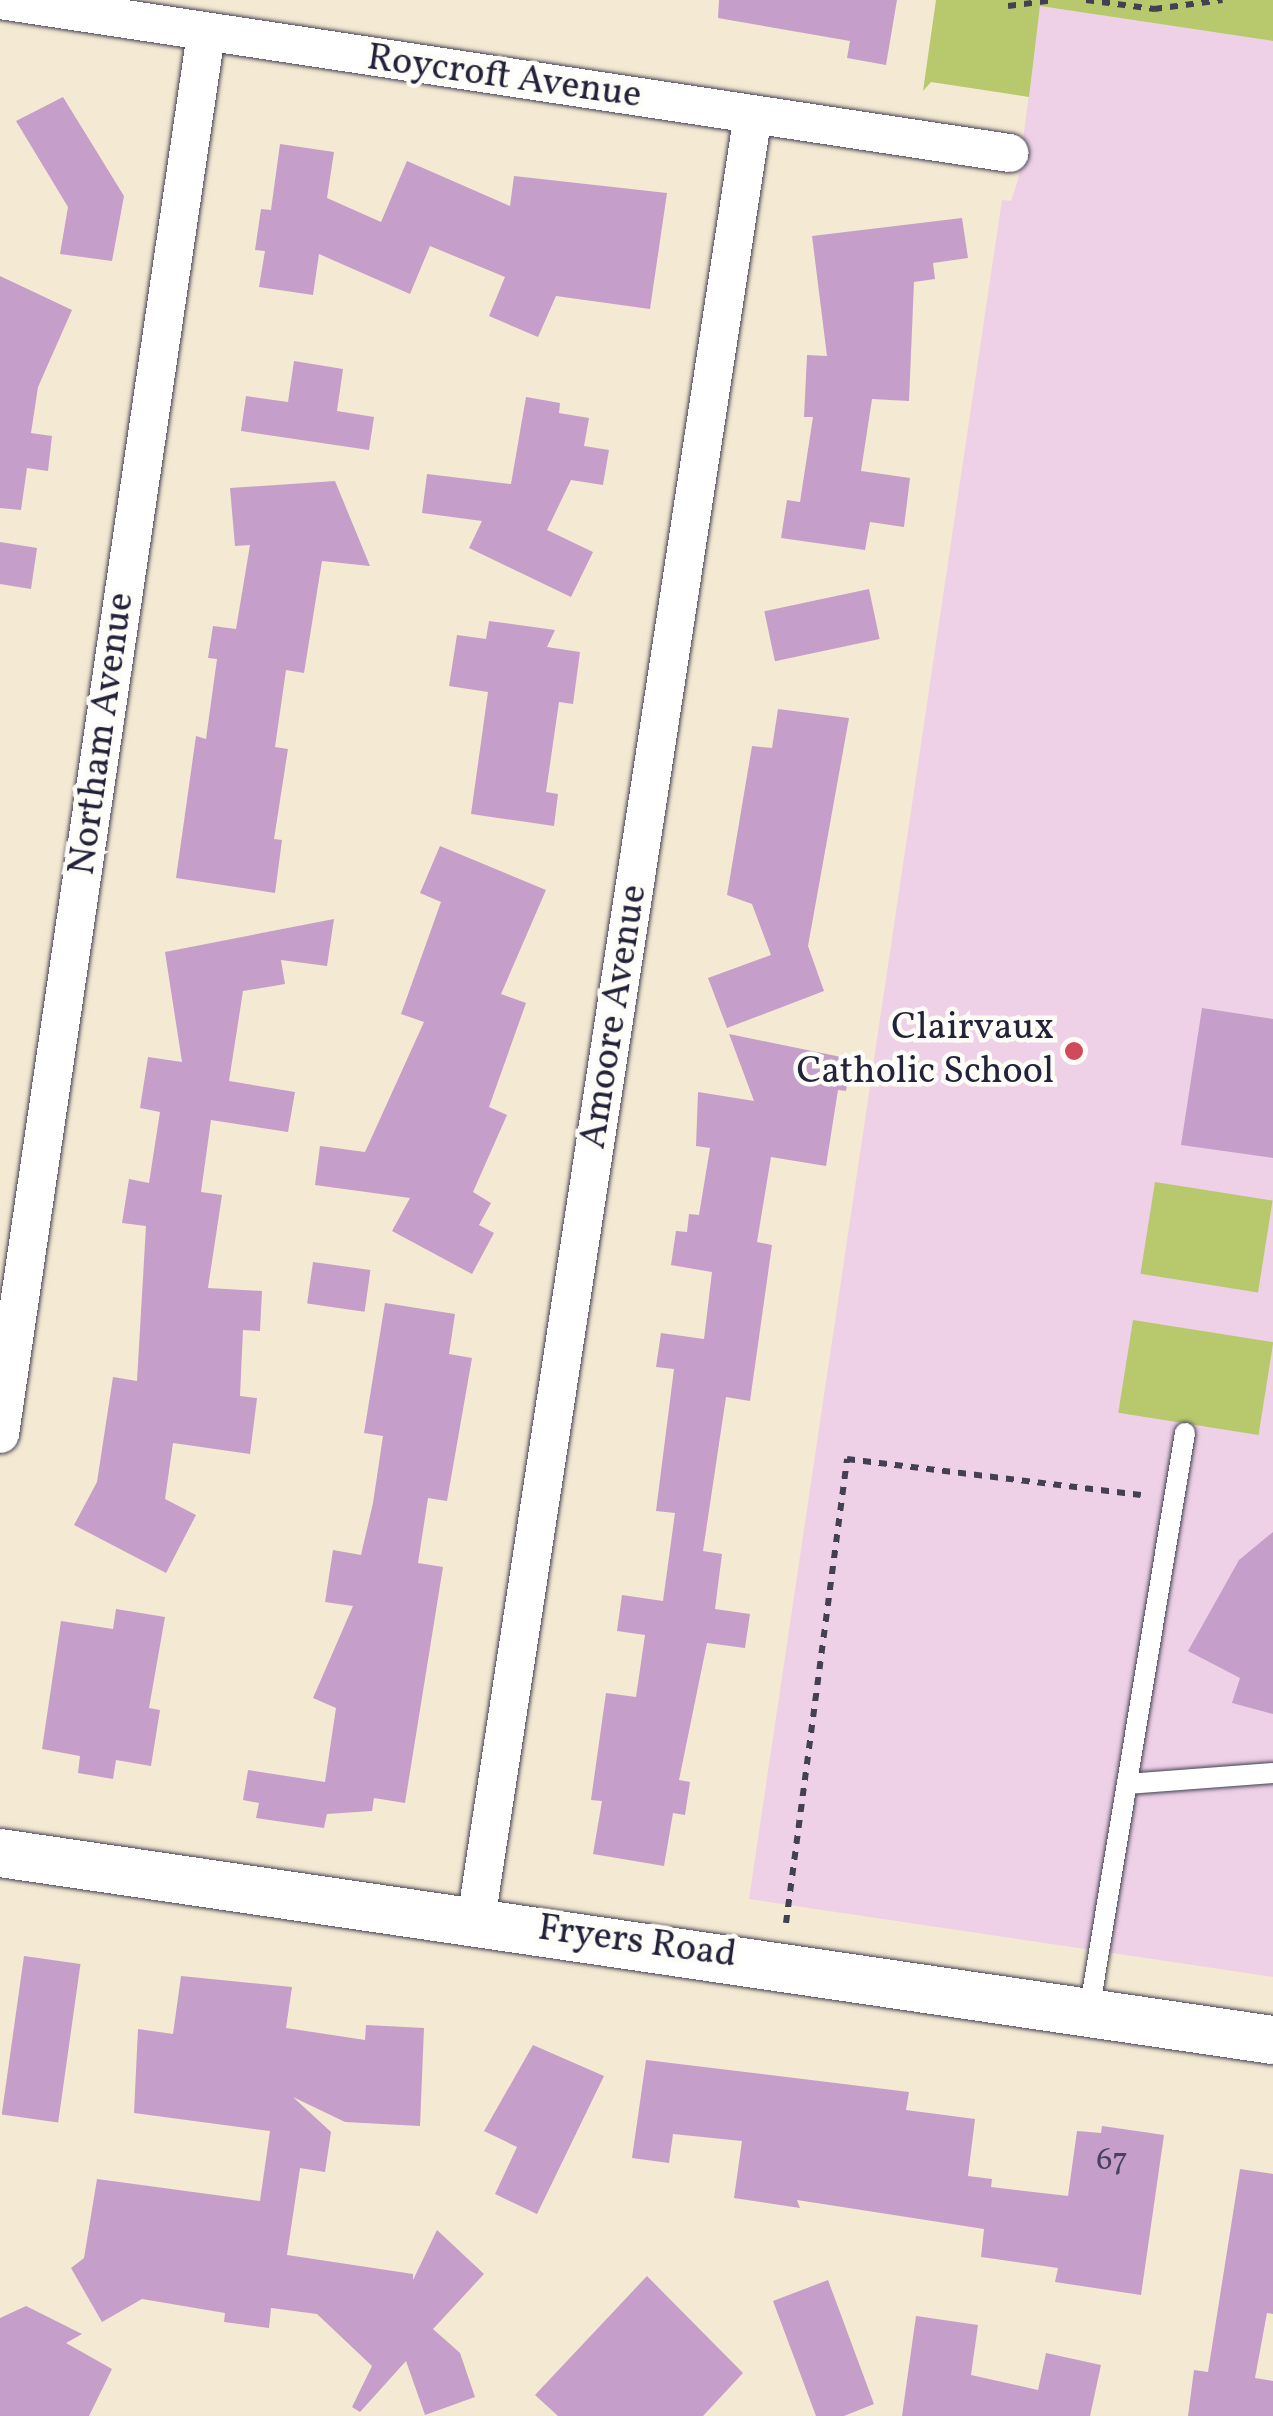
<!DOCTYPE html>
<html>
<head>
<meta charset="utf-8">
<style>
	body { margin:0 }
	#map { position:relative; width:1273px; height:2416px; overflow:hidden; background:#f4e9d3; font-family:Vollkorn,serif }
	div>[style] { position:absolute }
	.built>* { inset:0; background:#eed0e7 }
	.green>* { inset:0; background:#b7c96c; transform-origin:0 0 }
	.building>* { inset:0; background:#c59fc9; transform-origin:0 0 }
	.path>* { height:6px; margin-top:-3px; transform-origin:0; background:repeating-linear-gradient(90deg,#424052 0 8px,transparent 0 16px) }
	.roads { filter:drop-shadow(0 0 2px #424052) drop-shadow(0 0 2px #424052) }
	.service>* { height:20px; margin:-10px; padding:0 10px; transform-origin:10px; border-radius:10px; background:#fff }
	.minor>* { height:38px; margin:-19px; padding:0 19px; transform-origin:19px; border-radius:19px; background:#fff }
	.tertiary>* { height:48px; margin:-24px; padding:0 24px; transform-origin:24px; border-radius:24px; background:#fff }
	.dots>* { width:28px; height:28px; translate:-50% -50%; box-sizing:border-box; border:5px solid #fdfcf7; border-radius:50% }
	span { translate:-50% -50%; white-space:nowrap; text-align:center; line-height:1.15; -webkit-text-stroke:9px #fdfcf7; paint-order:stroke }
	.number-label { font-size:32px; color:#4b415e }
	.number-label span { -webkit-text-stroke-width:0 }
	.street-label { font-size:38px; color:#22223b }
	.poi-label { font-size:38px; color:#22223b }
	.right { translate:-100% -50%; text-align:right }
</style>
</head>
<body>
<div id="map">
	<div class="built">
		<i style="clip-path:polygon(1040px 6px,1273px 41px,1273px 1977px,749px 1899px,1002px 200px,1011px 201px,1018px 180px)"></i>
	</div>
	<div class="green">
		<i style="clip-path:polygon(936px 0,1273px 0,1273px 41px,1040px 6px,1029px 97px,931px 82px,923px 91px)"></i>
		<i style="left:1155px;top:1182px;width:119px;height:93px;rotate:9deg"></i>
		<i style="left:1133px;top:1320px;width:142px;height:94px;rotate:9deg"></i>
	</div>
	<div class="building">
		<i style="clip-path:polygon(719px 0,897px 0,886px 65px,847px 58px,850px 41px,718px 18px)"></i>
		<i style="clip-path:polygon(63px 97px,124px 196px,112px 261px,60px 254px,68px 207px,16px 121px)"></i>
		<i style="clip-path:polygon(280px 144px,334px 152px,327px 198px,381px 222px,407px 161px,510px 206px,514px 176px,667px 193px,650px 309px,556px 296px,538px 337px,489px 316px,505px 277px,430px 246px,410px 294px,319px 254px,313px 295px,259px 287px,265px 251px,255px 250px,261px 209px,271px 210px)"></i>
		<i style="clip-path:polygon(962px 218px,968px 258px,933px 263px,935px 279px,914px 282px,909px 401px,872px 399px,861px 471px,910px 478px,904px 527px,870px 522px,865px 550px,781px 538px,787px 500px,800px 502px,813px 417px,804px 417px,807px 355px,827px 356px,812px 236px)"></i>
		<i style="clip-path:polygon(0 276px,72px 310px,38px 387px,31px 433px,52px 436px,48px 471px,27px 468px,21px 510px,0 508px)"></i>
		<i style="clip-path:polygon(294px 361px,343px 369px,337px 411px,374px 417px,369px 450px,241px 431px,246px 396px,288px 402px)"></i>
		<i style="clip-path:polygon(526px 397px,560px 403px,559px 413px,589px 418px,584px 446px,609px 450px,603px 485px,571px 480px,547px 530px,593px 552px,571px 597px,469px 548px,482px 521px,422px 513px,427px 474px,511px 484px)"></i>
		<i style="clip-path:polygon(335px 481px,370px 566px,322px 561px,304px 673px,286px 670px,275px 747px,288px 749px,274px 839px,282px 840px,275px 893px,176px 878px,196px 736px,206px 739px,217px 659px,208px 658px,213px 626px,236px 629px,250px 545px,235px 546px,230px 488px)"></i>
		<i style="clip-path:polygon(0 542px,37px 548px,31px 589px,0 584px)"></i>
		<i style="left:869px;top:589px;width:51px;height:107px;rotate:78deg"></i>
		<i style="clip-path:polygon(489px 621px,555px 630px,547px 647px,580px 652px,573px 704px,559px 702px,546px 792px,558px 794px,554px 826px,471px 814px,488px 692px,449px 686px,457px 635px,486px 639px)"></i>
		<i style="clip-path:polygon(778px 709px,849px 718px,808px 946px,824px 991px,727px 1028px,708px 978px,771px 955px,752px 904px,727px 895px,752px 746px,772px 748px)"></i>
		<i style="clip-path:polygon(440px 846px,546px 890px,501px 994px,526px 1003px,489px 1107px,507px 1115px,473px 1192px,491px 1203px,479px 1225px,494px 1233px,472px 1274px,392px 1231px,410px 1198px,315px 1185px,320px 1146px,365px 1152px,424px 1022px,401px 1014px,441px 902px,420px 893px)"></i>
		<i style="clip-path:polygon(334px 919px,327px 966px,281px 960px,285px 984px,243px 991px,229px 1081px,295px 1092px,288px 1132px,211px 1120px,201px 1192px,222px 1195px,208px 1288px,262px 1291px,260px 1331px,243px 1330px,240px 1396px,257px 1398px,250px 1454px,173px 1443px,165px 1499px,196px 1515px,166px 1573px,74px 1525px,97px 1482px,113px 1377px,137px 1381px,146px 1226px,122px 1223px,129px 1179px,149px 1183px,160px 1112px,140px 1108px,148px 1057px,182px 1062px,165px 952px)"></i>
		<i style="clip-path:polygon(1202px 1008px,1273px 1019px,1273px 1158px,1181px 1145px)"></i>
		<i style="clip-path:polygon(729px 1034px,851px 1059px,846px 1091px,838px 1090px,826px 1166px,771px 1157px,757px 1242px,772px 1245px,750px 1401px,726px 1397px,703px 1551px,722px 1554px,715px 1609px,750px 1614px,745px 1648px,707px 1643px,679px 1780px,690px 1782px,685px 1815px,673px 1813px,664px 1866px,593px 1854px,602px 1801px,591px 1800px,606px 1693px,636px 1697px,645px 1635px,617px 1631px,622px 1595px,663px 1601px,675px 1513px,656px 1511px,674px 1369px,656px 1367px,661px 1333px,704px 1339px,712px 1272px,671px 1265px,676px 1231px,687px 1232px,689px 1214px,699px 1215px,710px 1148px,696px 1146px,698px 1092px,754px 1101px)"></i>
		<i style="left:313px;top:1262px;width:58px;height:42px;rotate:8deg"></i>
		<i style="clip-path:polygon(385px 1303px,455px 1314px,449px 1354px,472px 1358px,447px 1501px,428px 1498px,418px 1563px,443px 1567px,405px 1803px,374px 1798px,372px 1811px,327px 1814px,324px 1828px,256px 1818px,259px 1803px,243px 1800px,248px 1770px,325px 1782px,336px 1708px,313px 1698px,353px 1606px,325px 1602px,333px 1550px,361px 1555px,373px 1503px,383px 1436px,364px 1433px)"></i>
		<i style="clip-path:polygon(1273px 1532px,1273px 1714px,1232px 1703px,1240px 1678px,1188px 1651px,1239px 1560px)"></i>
		<i style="clip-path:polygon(116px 1609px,165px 1617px,149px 1708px,160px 1710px,151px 1766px,116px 1760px,113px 1779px,78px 1773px,80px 1756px,42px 1749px,61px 1621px,113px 1629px)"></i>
		<i style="left:24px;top:1956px;width:57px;height:160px;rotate:8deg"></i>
		<i style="clip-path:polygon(181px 1976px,292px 1987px,286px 2028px,365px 2040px,366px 2025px,424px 2028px,420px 2126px,345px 2122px,293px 2097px,331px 2132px,325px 2172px,300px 2168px,287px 2255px,413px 2274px,413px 2280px,437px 2230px,484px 2274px,433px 2329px,460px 2353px,475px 2397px,425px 2415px,406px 2361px,360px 2412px,352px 2407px,372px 2366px,317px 2314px,271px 2308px,269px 2328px,224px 2322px,225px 2313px,142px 2299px,102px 2322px,71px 2268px,84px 2258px,97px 2179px,260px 2201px,270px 2131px,134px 2113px,138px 2029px,173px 2034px)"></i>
		<i style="clip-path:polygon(533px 2045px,604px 2076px,537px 2214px,495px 2194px,517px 2147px,484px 2131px)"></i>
		<i style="clip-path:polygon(646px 2060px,909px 2092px,906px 2110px,975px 2119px,968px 2176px,992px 2179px,991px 2187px,1068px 2196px,1077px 2131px,1101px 2133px,1102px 2126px,1164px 2135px,1141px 2295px,1055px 2282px,1058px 2268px,981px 2257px,984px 2229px,797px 2200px,800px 2208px,734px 2198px,742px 2141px,673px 2134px,669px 2163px,632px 2158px)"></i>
		<i style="clip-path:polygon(1240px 2169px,1273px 2174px,1273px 2314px,1267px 2313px,1255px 2378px,1273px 2381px,1273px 2416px,1188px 2416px,1194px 2370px,1208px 2372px)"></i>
		<i style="clip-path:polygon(647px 2276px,743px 2373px,703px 2416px,558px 2416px,535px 2395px)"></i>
		<i style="clip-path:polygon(828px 2280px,874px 2404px,844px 2416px,816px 2416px,773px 2301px)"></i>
		<i style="clip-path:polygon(26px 2306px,82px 2334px,66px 2343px,112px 2369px,89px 2416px,0 2416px,0 2318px)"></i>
		<i style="clip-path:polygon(916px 2316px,978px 2325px,971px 2375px,1038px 2390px,1046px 2353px,1101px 2365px,1090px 2416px,902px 2416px)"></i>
	</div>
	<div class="path">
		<i style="left:1086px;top:0;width:69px;rotate:7.5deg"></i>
		<i style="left:1154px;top:9px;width:69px;rotate:-7.5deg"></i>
		<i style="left:1008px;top:6px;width:47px;rotate:-7.3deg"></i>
		<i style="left:786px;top:1923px;width:468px;rotate:-82.5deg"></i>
		<i style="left:847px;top:1459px;width:296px;rotate:7deg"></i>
	</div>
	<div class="roads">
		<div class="service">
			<i style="left:1127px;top:1784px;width:146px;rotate:-4.3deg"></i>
			<i style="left:1089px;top:2012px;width:587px;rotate:-80.59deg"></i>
		</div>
		<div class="minor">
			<i style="left:0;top:0;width:1021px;rotate:8.62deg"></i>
			<i style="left:0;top:1434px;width:1415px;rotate:-81.63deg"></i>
			<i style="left:476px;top:1920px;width:1827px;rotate:-81.28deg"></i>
		</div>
		<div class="tertiary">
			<i style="left:0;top:1853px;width:1287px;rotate:8.36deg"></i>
		</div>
	</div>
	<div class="dots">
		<i style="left:1074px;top:1051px;background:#d1495b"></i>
	</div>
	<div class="number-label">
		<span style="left:1112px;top:2161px">67</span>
	</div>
	<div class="street-label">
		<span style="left:504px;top:78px;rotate:8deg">Roycroft Avenue</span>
		<span style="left:103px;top:734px;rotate:-82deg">Northam Avenue</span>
		<span style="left:615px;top:1017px;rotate:-81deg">Amoore Avenue</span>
		<span style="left:637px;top:1943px;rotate:8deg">Fryers Road</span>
	</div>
	<div class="poi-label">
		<span class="right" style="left:1054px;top:1051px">Clairvaux<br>Catholic School</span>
	</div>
</div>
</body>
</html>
